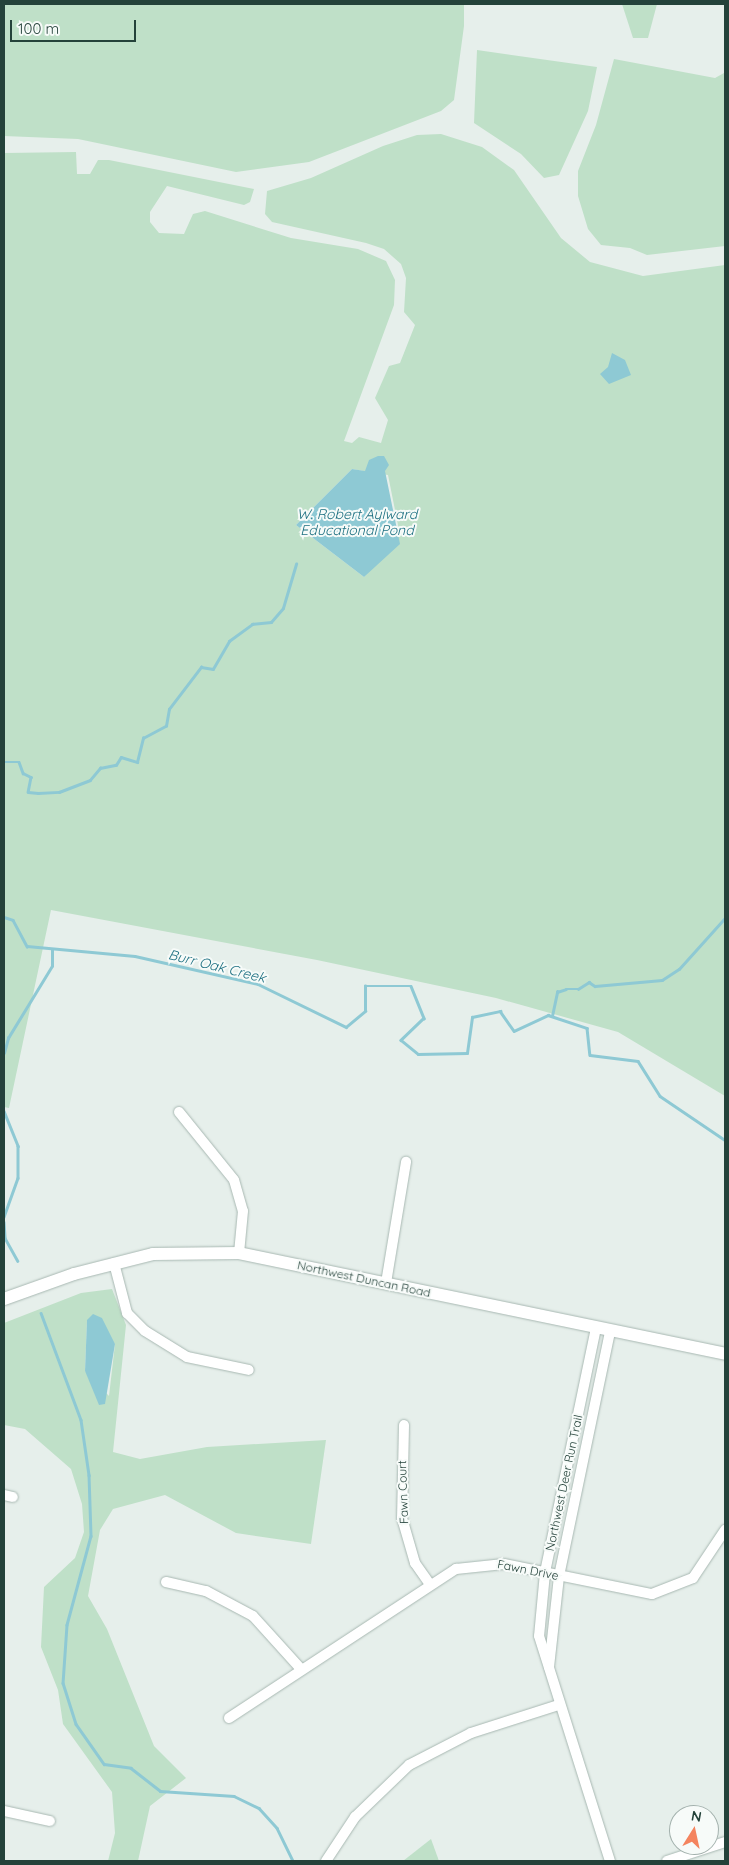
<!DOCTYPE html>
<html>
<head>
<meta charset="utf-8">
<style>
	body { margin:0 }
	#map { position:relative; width:729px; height:1865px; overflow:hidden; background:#e6efeb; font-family:Quicksand,sans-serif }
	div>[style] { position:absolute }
	.green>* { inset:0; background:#bfe0c8 }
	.water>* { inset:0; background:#8ec9d4 }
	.stream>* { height:2.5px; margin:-1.25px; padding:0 1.25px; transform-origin:1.25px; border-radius:1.25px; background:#8ec9d4 }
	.roads { filter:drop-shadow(0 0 1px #a8b8b2) drop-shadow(0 0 1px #a8b8b2) }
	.minor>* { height:10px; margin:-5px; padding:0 5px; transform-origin:5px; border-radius:5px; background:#fff }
	.tertiary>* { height:12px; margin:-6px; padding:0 6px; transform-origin:6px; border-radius:6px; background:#fff }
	span { translate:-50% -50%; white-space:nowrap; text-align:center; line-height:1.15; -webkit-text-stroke:4px #f7fbf9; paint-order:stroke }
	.street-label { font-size:12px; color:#24423a }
	.water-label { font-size:14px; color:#1c6f80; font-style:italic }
	.frame { position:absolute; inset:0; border:5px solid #24423a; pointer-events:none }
	.north { position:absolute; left:669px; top:1805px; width:50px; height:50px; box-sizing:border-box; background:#f7fbf9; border:1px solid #a3b1ad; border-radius:50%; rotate:10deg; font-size:14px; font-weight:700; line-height:20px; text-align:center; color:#24423a }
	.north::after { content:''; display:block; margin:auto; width:18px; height:22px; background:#f4845f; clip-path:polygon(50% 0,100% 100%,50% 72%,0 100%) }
	.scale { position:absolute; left:10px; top:20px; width:126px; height:22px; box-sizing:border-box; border:2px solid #24423a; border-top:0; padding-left:6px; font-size:15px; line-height:18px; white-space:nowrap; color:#24423a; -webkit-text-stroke:4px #f7fbf9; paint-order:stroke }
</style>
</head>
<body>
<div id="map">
	<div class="green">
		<i style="clip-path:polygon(4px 4px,464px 4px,464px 26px,454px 100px,441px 111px,309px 162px,236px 172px,78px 139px,4px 136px)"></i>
		<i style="clip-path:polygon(622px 4px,657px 4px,648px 38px,633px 38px)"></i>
		<i style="clip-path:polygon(477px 50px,597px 67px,588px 111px,559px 175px,544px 178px,521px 154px,474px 123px)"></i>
		<i style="clip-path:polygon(614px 59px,715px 78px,724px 73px,725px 63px,725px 246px,647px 255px,630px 248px,601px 245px,588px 229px,578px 196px,578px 171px,596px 125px)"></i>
		<i style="clip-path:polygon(evenodd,441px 134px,482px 147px,514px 170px,561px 238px,590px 262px,643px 276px,725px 265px,725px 1096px,618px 1032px,496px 998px,317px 960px,51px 910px,9px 1108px,4px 1107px,4px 153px,76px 152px,77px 174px,90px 174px,98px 160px,109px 160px,254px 189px,250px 202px,244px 205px,167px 186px,150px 212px,150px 222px,159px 233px,184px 234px,193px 214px,205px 211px,291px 238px,358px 249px,386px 261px,395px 280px,394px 305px,344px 441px,352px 443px,359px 437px,381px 443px,388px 420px,375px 398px,389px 366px,400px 363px,415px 325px,404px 312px,406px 278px,401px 264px,384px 249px,366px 243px,272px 222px,265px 214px,267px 191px,311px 178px,383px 146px,417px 135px,441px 134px,352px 469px,388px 475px,400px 535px,364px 577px,296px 525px,352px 469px)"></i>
		<i style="clip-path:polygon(evenodd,112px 1289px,126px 1325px,113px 1452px,140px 1459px,207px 1447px,326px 1440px,311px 1544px,236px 1533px,165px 1495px,113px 1509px,100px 1530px,88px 1596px,107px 1629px,154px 1746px,186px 1778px,150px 1806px,138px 1861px,108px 1861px,115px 1833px,112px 1792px,63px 1724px,58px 1690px,41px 1647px,44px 1587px,75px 1558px,84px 1532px,82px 1504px,71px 1469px,25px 1429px,4px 1425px,4px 1323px,81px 1293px,112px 1289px,87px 1320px,115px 1344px,109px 1396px,85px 1371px,87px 1320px)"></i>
		<i style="clip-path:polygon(431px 1839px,439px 1861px,403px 1861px)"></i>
	</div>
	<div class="water">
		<i style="clip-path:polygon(612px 353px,625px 360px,631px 375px,609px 384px,600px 374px,608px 367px)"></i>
		<i style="clip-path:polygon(378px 456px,384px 456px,389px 465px,385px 471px,400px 544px,364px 577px,296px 525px,352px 469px,365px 471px,369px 460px)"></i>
		<i style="clip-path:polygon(93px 1314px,102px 1318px,115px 1344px,105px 1404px,99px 1405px,85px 1371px,87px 1320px)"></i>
	</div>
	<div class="stream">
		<i style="left:4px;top:762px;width:15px"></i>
		<i style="left:19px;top:762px;width:12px;rotate:70deg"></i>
		<i style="left:23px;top:773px;width:9px;rotate:27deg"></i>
		<i style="left:31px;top:777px;width:15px;rotate:101deg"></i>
		<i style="left:28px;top:792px;width:10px;rotate:6deg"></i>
		<i style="left:38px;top:793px;width:21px;rotate:-3deg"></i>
		<i style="left:59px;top:792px;width:33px;rotate:-21deg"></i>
		<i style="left:90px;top:780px;width:16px;rotate:-50deg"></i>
		<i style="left:100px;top:768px;width:16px;rotate:-11deg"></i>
		<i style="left:116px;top:765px;width:9px;rotate:-58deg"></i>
		<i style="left:121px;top:757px;width:17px;rotate:17deg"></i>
		<i style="left:137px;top:762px;width:25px;rotate:-76deg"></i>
		<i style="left:143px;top:738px;width:26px;rotate:-28deg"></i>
		<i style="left:166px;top:726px;width:17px;rotate:-80deg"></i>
		<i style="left:169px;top:709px;width:53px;rotate:-52.7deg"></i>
		<i style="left:201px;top:667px;width:12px;rotate:9deg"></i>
		<i style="left:213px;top:669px;width:32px;rotate:-60deg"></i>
		<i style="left:229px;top:641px;width:29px;rotate:-36deg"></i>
		<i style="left:252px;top:624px;width:19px;rotate:-6deg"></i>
		<i style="left:271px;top:622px;width:18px;rotate:-49deg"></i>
		<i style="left:283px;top:608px;width:46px;rotate:-73.5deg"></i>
		<i style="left:4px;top:917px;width:9px;rotate:18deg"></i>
		<i style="left:13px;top:920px;width:30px;rotate:62deg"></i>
		<i style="left:27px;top:946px;width:108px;rotate:5.3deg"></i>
		<i style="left:135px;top:956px;width:126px;rotate:12.8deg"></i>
		<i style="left:258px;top:984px;width:98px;rotate:26deg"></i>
		<i style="left:346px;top:1027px;width:25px;rotate:-40deg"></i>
		<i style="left:365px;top:1011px;width:25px;rotate:-90deg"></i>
		<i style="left:365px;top:986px;width:46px"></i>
		<i style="left:411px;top:986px;width:35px;rotate:68deg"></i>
		<i style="left:424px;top:1018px;width:32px;rotate:136deg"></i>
		<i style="left:401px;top:1040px;width:22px;rotate:39deg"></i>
		<i style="left:418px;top:1054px;width:49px;rotate:-1.2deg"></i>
		<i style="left:467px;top:1053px;width:36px;rotate:-82deg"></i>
		<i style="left:472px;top:1017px;width:29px;rotate:-12deg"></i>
		<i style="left:500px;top:1011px;width:24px;rotate:55deg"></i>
		<i style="left:514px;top:1031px;width:38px;rotate:-25deg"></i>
		<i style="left:548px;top:1015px;width:41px;rotate:18.4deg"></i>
		<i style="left:587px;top:1028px;width:27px;rotate:84deg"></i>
		<i style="left:590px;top:1055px;width:48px;rotate:7.1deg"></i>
		<i style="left:638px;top:1061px;width:41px;rotate:57.8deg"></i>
		<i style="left:660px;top:1096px;width:78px;rotate:34.1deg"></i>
		<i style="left:552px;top:1016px;width:25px;rotate:-78deg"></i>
		<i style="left:557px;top:992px;width:9px;rotate:-18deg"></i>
		<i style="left:566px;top:989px;width:12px"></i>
		<i style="left:578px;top:989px;width:13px;rotate:-32deg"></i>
		<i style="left:589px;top:982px;width:7px;rotate:34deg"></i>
		<i style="left:595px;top:986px;width:67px;rotate:-5.1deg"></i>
		<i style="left:662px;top:980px;width:20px;rotate:-33deg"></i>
		<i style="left:679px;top:969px;width:69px;rotate:-48deg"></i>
		<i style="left:4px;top:1053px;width:16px;rotate:-75deg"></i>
		<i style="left:8px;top:1038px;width:84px;rotate:-58.6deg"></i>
		<i style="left:52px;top:966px;width:16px;rotate:-90deg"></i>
		<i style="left:4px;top:1111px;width:38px;rotate:68deg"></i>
		<i style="left:18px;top:1146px;width:32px;rotate:90deg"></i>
		<i style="left:18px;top:1178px;width:41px;rotate:109.7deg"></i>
		<i style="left:4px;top:1222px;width:16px;rotate:86deg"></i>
		<i style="left:5px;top:1238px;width:26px;rotate:61deg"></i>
		<i style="left:41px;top:1313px;width:114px;rotate:69.5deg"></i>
		<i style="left:81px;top:1420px;width:56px;rotate:81.7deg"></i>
		<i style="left:89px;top:1475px;width:61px;rotate:88.1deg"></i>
		<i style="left:91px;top:1536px;width:92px;rotate:105.1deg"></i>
		<i style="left:67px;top:1625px;width:58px;rotate:93.9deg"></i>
		<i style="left:63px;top:1683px;width:43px;rotate:72.4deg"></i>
		<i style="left:76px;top:1724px;width:49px;rotate:55deg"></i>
		<i style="left:104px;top:1764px;width:27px;rotate:8deg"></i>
		<i style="left:131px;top:1768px;width:37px;rotate:38deg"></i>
		<i style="left:160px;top:1791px;width:74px;rotate:3.9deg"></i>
		<i style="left:234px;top:1796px;width:28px;rotate:26deg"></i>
		<i style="left:259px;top:1808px;width:27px;rotate:48deg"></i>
		<i style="left:277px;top:1828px;width:37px;rotate:64deg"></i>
	</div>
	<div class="roads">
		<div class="minor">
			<i style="left:179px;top:1112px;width:87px;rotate:51deg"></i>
			<i style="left:234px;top:1180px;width:32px;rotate:74deg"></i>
			<i style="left:243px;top:1211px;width:42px;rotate:95.4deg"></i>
			<i style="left:114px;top:1263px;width:52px;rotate:75.4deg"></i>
			<i style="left:127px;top:1313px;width:25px;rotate:45deg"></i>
			<i style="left:145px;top:1331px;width:49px;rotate:31.8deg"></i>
			<i style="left:187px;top:1357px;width:63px;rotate:11.8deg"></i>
			<i style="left:386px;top:1283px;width:123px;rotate:-80.6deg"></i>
			<i style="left:596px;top:1328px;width:250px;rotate:101.8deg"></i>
			<i style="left:545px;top:1573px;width:63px;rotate:95.4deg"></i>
			<i style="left:539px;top:1636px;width:236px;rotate:72.5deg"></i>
			<i style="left:404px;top:1425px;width:93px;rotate:91.2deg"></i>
			<i style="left:402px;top:1518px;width:47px;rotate:73.9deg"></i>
			<i style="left:415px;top:1563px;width:24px;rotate:55deg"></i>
			<i style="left:4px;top:1495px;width:9px;rotate:13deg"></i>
			<i style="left:166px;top:1582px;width:41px;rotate:12.7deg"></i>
			<i style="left:206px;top:1591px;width:53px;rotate:28deg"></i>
			<i style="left:253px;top:1616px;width:70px;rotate:47.9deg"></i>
			<i style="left:549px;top:1667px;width:92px;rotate:-83.7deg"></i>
			<i style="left:559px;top:1576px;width:250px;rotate:-78.2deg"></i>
			<i style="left:229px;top:1718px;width:272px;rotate:-33.3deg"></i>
			<i style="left:456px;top:1569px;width:48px;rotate:-5.9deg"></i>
			<i style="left:504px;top:1564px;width:151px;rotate:11.5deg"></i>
			<i style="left:652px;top:1594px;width:44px;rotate:-21.3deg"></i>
			<i style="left:693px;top:1578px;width:58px;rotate:-56.3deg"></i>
			<i style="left:4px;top:1811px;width:47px;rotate:12.3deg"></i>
			<i style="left:326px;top:1861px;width:53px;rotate:-56.6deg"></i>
			<i style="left:355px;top:1817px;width:75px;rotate:-43.9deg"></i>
			<i style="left:409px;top:1765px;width:70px;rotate:-27.3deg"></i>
			<i style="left:471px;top:1733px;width:91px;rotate:-17.8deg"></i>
			<i style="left:667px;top:1861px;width:61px;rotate:-18.1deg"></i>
		</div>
		<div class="tertiary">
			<i style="left:4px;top:1299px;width:74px;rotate:-19.7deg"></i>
			<i style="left:74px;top:1274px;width:81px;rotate:-14.2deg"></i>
			<i style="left:153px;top:1254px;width:86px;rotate:-0.7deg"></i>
			<i style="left:239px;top:1253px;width:496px;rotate:11.7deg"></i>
		</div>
	</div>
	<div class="street-label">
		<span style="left:364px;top:1279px;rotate:12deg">Northwest Duncan Road</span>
		<span style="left:564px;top:1483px;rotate:-78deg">Northwest Deer Run Trail</span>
		<span style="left:403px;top:1492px;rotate:-92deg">Fawn Court</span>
		<span style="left:528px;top:1570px;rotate:11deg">Fawn Drive</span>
	</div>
	<div class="water-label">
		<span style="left:357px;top:522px">W. Robert Aylward<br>Educational Pond</span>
		<span style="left:217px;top:966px;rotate:14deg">Burr Oak Creek</span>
	</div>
	<div class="frame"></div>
	<div class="north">N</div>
	<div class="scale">100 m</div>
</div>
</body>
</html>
